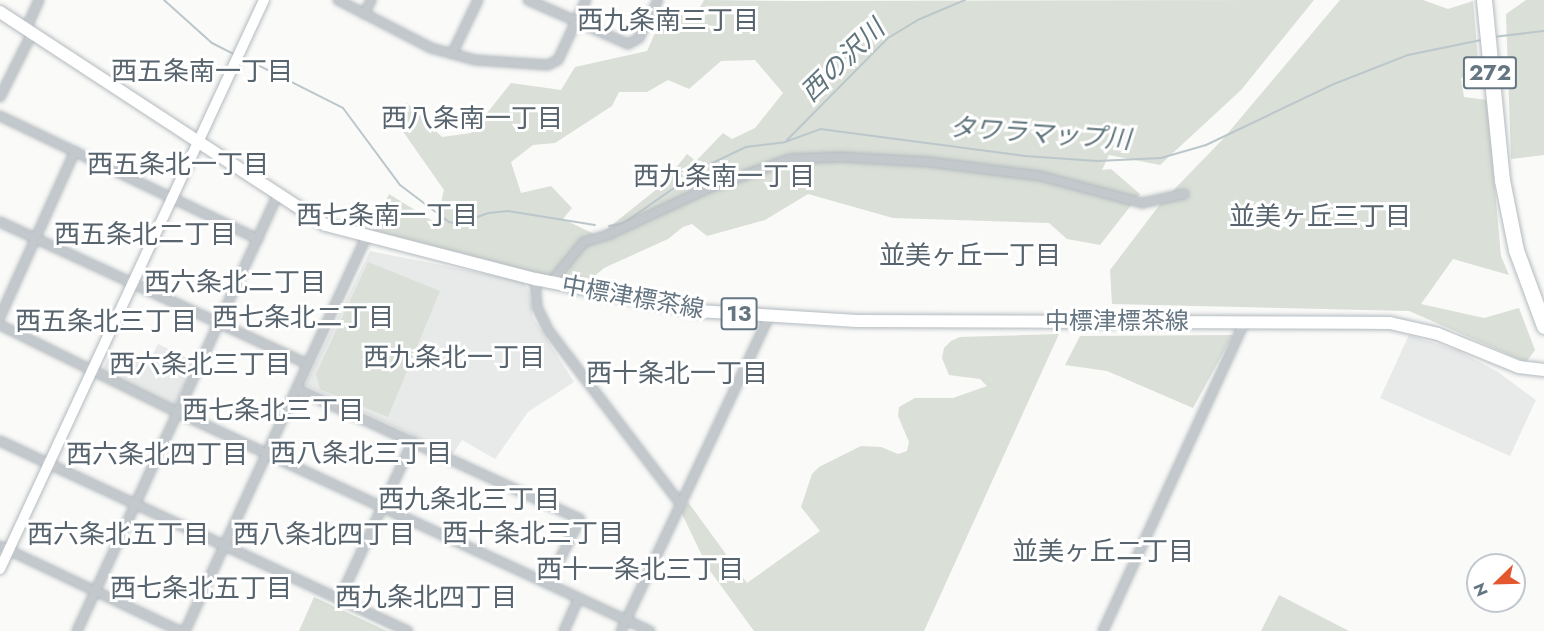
<!DOCTYPE html>
<html>
<head>
<meta charset="utf-8">
<style>
	body { margin:0 }
	#map { position:relative; width:1544px; height:631px; overflow:hidden; background:#fafaf8; font-family:Jost,"Noto Sans JP",sans-serif }
	div>[style] { position:absolute }
	.built>* { inset:0; background:#e8e9e9 }
	.green>* { inset:0; background:#dadfd7 }
	.stream>* { height:2px; margin:-1px; padding:0 1px; transform-origin:1px; border-radius:1px; background:#bbc7cb }
	.roads { filter:drop-shadow(0 0 2px #b3babf) drop-shadow(0 0 2px #b3babf) }
	.street>* { height:8px; margin:-4px; padding:0 4px; transform-origin:4px; border-radius:4px; background:#c3c8cc }
	.secondary>* { height:10px; margin:-5px; padding:0 5px; transform-origin:5px; border-radius:5px; background:#fff }
	.primary>* { height:12px; margin:-6px; padding:0 6px; transform-origin:6px; border-radius:6px; background:#fff }
	.highway>* { height:15px; margin:-7.5px; padding:0 7.5px; transform-origin:7.5px; border-radius:7.5px; background:#fff }
	span { translate:-50% -50%; white-space:nowrap; text-align:center; line-height:1.15; -webkit-text-stroke:6px #fff; paint-order:stroke }
	.shield-label span { padding:2px 4px; background:#fff; border:2px solid; border-radius:4px; -webkit-text-stroke-width:0 }
	.shield-label { font-size:22px; color:#657683; font-weight:700 }
	.street-label { font-size:24px; color:#657683 }
	.neighbourhood-label { font-size:26px; color:#57646e }
	.water-label { font-size:26px; color:#60757c; font-style:italic }
	.north { position:absolute; left:1466px; top:553px; width:60px; height:60px; box-sizing:border-box; background:#fff; border:2px solid #c1c8cd; border-radius:50%; rotate:247deg; font-size:16px; font-weight:700; line-height:24px; text-align:center; color:#657683 }
	.north::after { content:''; display:block; margin:auto; width:21px; height:27px; background:#e4572e; clip-path:polygon(50% 0,100% 100%,50% 72%,0 100%) }
</style>
</head>
<body>
<div id="map">
	<div class="built">
		<i style="clip-path:polygon(370px 251px,522px 281px,529px 291px,533px 318px,574px 382px,528px 412px,495px 459px,462px 440px,453px 454px,305px 385px)"></i>
		<i style="clip-path:polygon(1409px 335px,1459px 351px,1498px 372px,1536px 400px,1510px 456px,1380px 398px)"></i>
		<i style="clip-path:polygon(158px 344px,196px 362px,174px 406px,102px 371px,112px 350px,147px 366px)"></i>
	</div>
	<div class="green">
		<i style="clip-path:polygon(evenodd,704px 0,793px 1px,1314px 0,1241px 90px,1160px 165px,1109px 155px,1102px 170px,1111px 169px,1140px 194px,1100px 245px,1067px 239px,1049px 223px,893px 218px,808px 194px,765px 220px,707px 236px,692px 224px,683px 227px,668px 239px,604px 268px,584px 285px,373px 230px,389px 194px,436px 223px,444px 190px,390px 113px,407px 103px,442px 137px,471px 133px,511px 83px,561px 90px,575px 67px,647px 51px,666px 8px,694px 18px,704px 0,755px 60px,783px 93px,755px 128px,732px 139px,723px 133px,696px 161px,687px 154px,662px 185px,598px 236px,563px 219px,572px 208px,551px 186px,521px 193px,511px 162px,533px 145px,555px 143px,612px 106px,619px 92px,647px 92px,668px 80px,689px 89px,721px 61px,755px 60px)"></i>
		<i style="clip-path:polygon(1340px 0,1423px 0,1448px 9px,1473px 1px,1478px 60px,1461px 79px,1464px 97px,1487px 100px,1501px 256px,1509px 275px,1453px 259px,1421px 304px,1484px 318px,1519px 308px,1535px 350px,1526px 362px,1409px 311px,1112px 304px,1110px 270px,1161px 203px,1223px 139px)"></i>
		<i style="clip-path:polygon(1526px 0,1544px 0,1544px 155px,1511px 159px,1506px 14px)"></i>
		<i style="clip-path:polygon(368px 262px,440px 291px,388px 417px,320px 389px,316px 374px)"></i>
		<i style="clip-path:polygon(1059px 334px,924px 631px,754px 631px,708px 568px,681px 512px,688px 502px,747px 583px,820px 531px,801px 507px,812px 474px,819px 467px,861px 446px,881px 447px,898px 454px,907px 451px,909px 442px,898px 416px,899px 407px,915px 398px,953px 398px,987px 386px,980px 379px,949px 375px,942px 358px,944px 348px,951px 341px,960px 337px)"></i>
		<i style="clip-path:polygon(1233px 335px,1193px 408px,1107px 371px,1065px 365px,1080px 336px)"></i>
		<i style="clip-path:polygon(1279px 595px,1349px 631px,1261px 631px)"></i>
		<i style="clip-path:polygon(314px 597px,387px 631px,299px 631px)"></i>
	</div>
	<div class="stream">
		<i style="left:164px;top:0;width:64px;rotate:41.9deg"></i>
		<i style="left:212px;top:43px;width:25px;rotate:27deg"></i>
		<i style="left:1493px;top:37px;width:51px;rotate:-6.7deg"></i>
		<i style="left:242px;top:57px;width:113px;rotate:26.8deg"></i>
		<i style="left:343px;top:108px;width:96px;rotate:53.5deg"></i>
		<i style="left:400px;top:185px;width:61px;rotate:37.1deg"></i>
		<i style="left:449px;top:222px;width:9px;rotate:13deg"></i>
		<i style="left:458px;top:224px;width:33px;rotate:-20deg"></i>
		<i style="left:489px;top:213px;width:19px;rotate:-6deg"></i>
		<i style="left:508px;top:211px;width:88px;rotate:9.1deg"></i>
		<i style="left:787px;top:140px;width:144px;rotate:-45.3deg"></i>
		<i style="left:888px;top:38px;width:37px;rotate:-31deg"></i>
		<i style="left:920px;top:19px;width:49px;rotate:-22.9deg"></i>
		<i style="left:609px;top:226px;width:15px;rotate:-11deg"></i>
		<i style="left:624px;top:223px;width:98px;rotate:-35deg"></i>
		<i style="left:704px;top:167px;width:47px;rotate:-25.5deg"></i>
		<i style="left:746px;top:147px;width:39px;rotate:-7deg"></i>
		<i style="left:785px;top:142px;width:37px;rotate:-20deg"></i>
		<i style="left:820px;top:129px;width:207px;rotate:7.5deg"></i>
		<i style="left:1025px;top:156px;width:72px;rotate:4deg"></i>
		<i style="left:1097px;top:161px;width:64px;rotate:-2.7deg"></i>
		<i style="left:1161px;top:158px;width:47px;rotate:-16.1deg"></i>
		<i style="left:1206px;top:145px;width:142px;rotate:-25.5deg"></i>
		<i style="left:1334px;top:84px;width:79px;rotate:-21.4deg"></i>
		<i style="left:1408px;top:55px;width:76px;rotate:-11.5deg"></i>
	</div>
	<div class="roads">
		<div class="street">
			<i style="left:338px;top:0;width:105px;rotate:27.3deg"></i>
			<i style="left:431px;top:48px;width:46px;rotate:15.3deg"></i>
			<i style="left:475px;top:60px;width:73px;rotate:3.9deg"></i>
			<i style="left:548px;top:65px;width:11px;rotate:-27deg"></i>
			<i style="left:558px;top:60px;width:66px;rotate:-65deg"></i>
			<i style="left:528px;top:0;width:109px;rotate:23.7deg"></i>
			<i style="left:628px;top:44px;width:13px;rotate:-29deg"></i>
			<i style="left:639px;top:38px;width:42px;rotate:-63.4deg"></i>
			<i style="left:364px;top:14px;width:16px;rotate:-63deg"></i>
			<i style="left:26px;top:29px;width:32px;rotate:-66deg"></i>
			<i style="left:452px;top:54px;width:60px;rotate:-64.3deg"></i>
			<i style="left:0;top:97px;width:72px;rotate:-63.4deg"></i>
			<i style="left:0;top:116px;width:286px;rotate:25.5deg"></i>
			<i style="left:0;top:222px;width:339px;rotate:24.8deg"></i>
			<i style="left:535px;top:279px;width:28px;rotate:86deg"></i>
			<i style="left:537px;top:307px;width:25px;rotate:64deg"></i>
			<i style="left:548px;top:330px;width:218px;rotate:52.7deg"></i>
			<i style="left:551px;top:282px;width:52px;rotate:-50.5deg"></i>
			<i style="left:584px;top:242px;width:27px;rotate:-17deg"></i>
			<i style="left:610px;top:234px;width:106px;rotate:-25.1deg"></i>
			<i style="left:706px;top:189px;width:89px;rotate:-19.7deg"></i>
			<i style="left:790px;top:159px;width:50px;rotate:-2.3deg"></i>
			<i style="left:840px;top:157px;width:89px;rotate:3.2deg"></i>
			<i style="left:929px;top:162px;width:112px;rotate:7.2deg"></i>
			<i style="left:1040px;top:176px;width:106px;rotate:14.8deg"></i>
			<i style="left:1142px;top:203px;width:43px;rotate:-12.1deg"></i>
			<i style="left:0;top:317px;width:182px;rotate:-65.7deg"></i>
			<i style="left:0;top:325px;width:199px;rotate:26.2deg"></i>
			<i style="left:179px;top:413px;width:519px;rotate:24.84deg"></i>
			<i style="left:297px;top:389px;width:311px;rotate:24.7deg"></i>
			<i style="left:580px;top:519px;width:72px;rotate:116.6deg"></i>
			<i style="left:0;top:441px;width:450px;rotate:25deg"></i>
			<i style="left:0;top:546px;width:199px;rotate:25.3deg"></i>
			<i style="left:340px;top:598px;width:173px;rotate:-65.1deg"></i>
			<i style="left:77px;top:631px;width:479px;rotate:-65.3deg"></i>
			<i style="left:185px;top:631px;width:434px;rotate:-65.3deg"></i>
			<i style="left:564px;top:631px;width:36px;rotate:-66deg"></i>
			<i style="left:621px;top:631px;width:347px;rotate:-64.8deg"></i>
			<i style="left:1103px;top:631px;width:341px;rotate:-65.4deg"></i>
		</div>
		<div class="secondary">
			<i style="left:0;top:569px;width:627px;rotate:-65.11deg"></i>
		</div>
		<div class="primary">
			<i style="left:0;top:12px;width:389px;rotate:33.2deg"></i>
			<i style="left:326px;top:225px;width:216px;rotate:14.5deg"></i>
			<i style="left:535px;top:279px;width:166px;rotate:11.1deg"></i>
			<i style="left:698px;top:311px;width:159px;rotate:3.6deg"></i>
			<i style="left:857px;top:321px;width:533px;rotate:0.21deg"></i>
			<i style="left:1390px;top:323px;width:49px;rotate:12.9deg"></i>
			<i style="left:1438px;top:334px;width:87px;rotate:22.2deg"></i>
			<i style="left:1519px;top:367px;width:25px;rotate:7deg"></i>
		</div>
		<div class="highway">
			<i style="left:1484px;top:0;width:181px;rotate:84.3deg"></i>
			<i style="left:1502px;top:180px;width:71px;rotate:78.7deg"></i>
			<i style="left:1516px;top:250px;width:81px;rotate:69.8deg"></i>
		</div>
	</div>
	<div class="shield-label">
		<span style="left:1490px;top:73px">272</span>
		<span style="left:739px;top:314px">13</span>
	</div>
	<div class="street-label">
		<span style="left:633px;top:297px;rotate:10deg">中標津標茶線</span>
		<span style="left:1117px;top:321px">中標津標茶線</span>
	</div>
	<div class="neighbourhood-label">
		<span style="left:668px;top:21px">西九条南三丁目</span>
		<span style="left:202px;top:72px">西五条南一丁目</span>
		<span style="left:472px;top:119px">西八条南一丁目</span>
		<span style="left:178px;top:165px">西五条北一丁目</span>
		<span style="left:724px;top:177px">西九条南一丁目</span>
		<span style="left:387px;top:216px">西七条南一丁目</span>
		<span style="left:1320px;top:217px">並美ヶ丘三丁目</span>
		<span style="left:145px;top:235px">西五条北二丁目</span>
		<span style="left:970px;top:256px">並美ヶ丘一丁目</span>
		<span style="left:235px;top:283px">西六条北二丁目</span>
		<span style="left:303px;top:318px">西七条北二丁目</span>
		<span style="left:106px;top:322px">西五条北三丁目</span>
		<span style="left:454px;top:358px">西九条北一丁目</span>
		<span style="left:200px;top:365px">西六条北三丁目</span>
		<span style="left:677px;top:374px">西十条北一丁目</span>
		<span style="left:273px;top:411px">西七条北三丁目</span>
		<span style="left:361px;top:454px">西八条北三丁目</span>
		<span style="left:157px;top:455px">西六条北四丁目</span>
		<span style="left:469px;top:500px">西九条北三丁目</span>
		<span style="left:533px;top:534px">西十条北三丁目</span>
		<span style="left:118px;top:535px">西六条北五丁目</span>
		<span style="left:324px;top:535px">西八条北四丁目</span>
		<span style="left:1103px;top:552px">並美ヶ丘二丁目</span>
		<span style="left:640px;top:570px">西十一条北三丁目</span>
		<span style="left:201px;top:589px">西七条北五丁目</span>
		<span style="left:426px;top:598px">西九条北四丁目</span>
	</div>
	<div class="water-label">
		<span style="left:843px;top:61px;rotate:-44deg">西の沢川</span>
		<span style="left:1040px;top:134px;rotate:4deg">タワラマップ川</span>
	</div>
	<div class="north">N</div>
</div>
</body>
</html>
